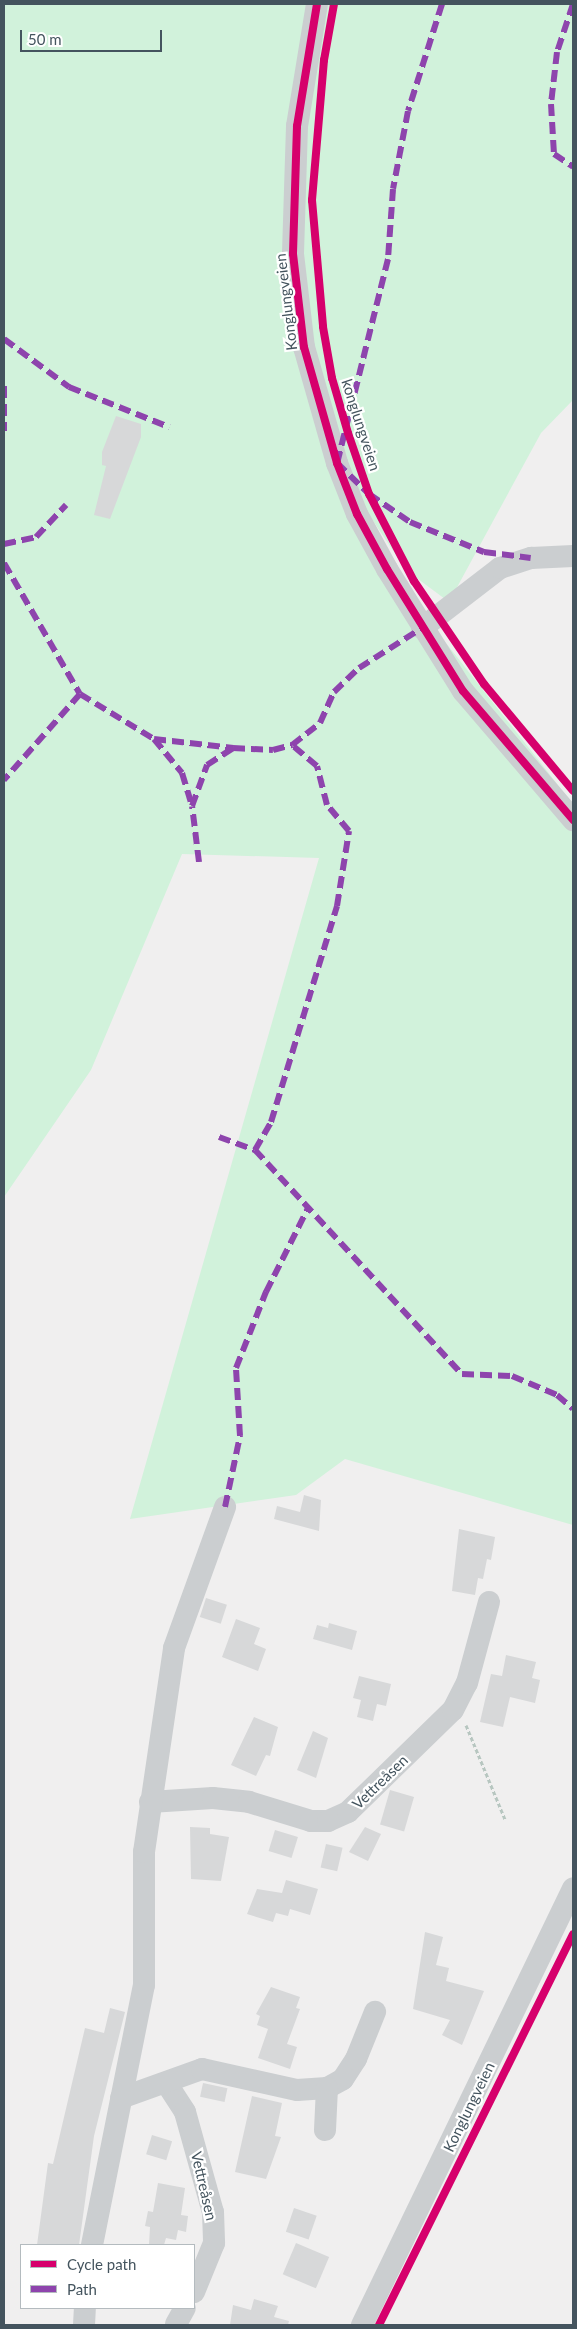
<!DOCTYPE html>
<html>
<head>
<meta charset="utf-8">
<style>
	body { margin:0 }
	#map { position:relative; width:577px; height:2329px; overflow:hidden; background:#f0efef; font-family:Lato,sans-serif }
	div>[style] { position:absolute }
	.green>* { inset:0; background:#d1f2db }
	.building>* { inset:0; background:#d7d8d9; transform-origin:0 0 }
	.path>* { height:3px; margin-top:-1.5px; transform-origin:0; background:repeating-linear-gradient(90deg,#b7c6c0 0 4px,transparent 0 6.5px) }
	.minor>* { height:22px; margin:-11px; padding:0 11px; transform-origin:11px; border-radius:11px; background:#cbced0 }
	.quiet>* { height:6px; margin-top:-3px; transform-origin:0; background:repeating-linear-gradient(90deg,#8e44ad 0 12px,transparent 0 18px) }
	.cycleway>* { height:8px; margin:-4px; padding:0 4px; transform-origin:4px; border-radius:4px; background:#d6006c }
	span { translate:-50% -50%; white-space:nowrap; text-align:center; line-height:1.15; -webkit-text-stroke:4.5px #fff; paint-order:stroke }
	.street-label { font-size:15px; color:#44545e }
	.frame { position:absolute; inset:0; border:5px solid #44545e; pointer-events:none }
	.legend { position:absolute; left:20px; top:2244px; width:175px; height:65px; box-sizing:border-box; background:#fff; border:1px solid #b4bbbf; margin:0; padding:6px 9px; list-style:none; font-size:15px; color:#44545e }
	.legend li { display:flex; align-items:center; gap:10px; height:25px }
	.legend b { width:25px; border:1px solid #b4bbbf }
	.scale { position:absolute; left:20px; top:30px; width:142px; height:22px; box-sizing:border-box; border:2px solid #44545e; border-top:0; padding-left:6px; font-size:15px; line-height:18px; white-space:nowrap; color:#44545e; -webkit-text-stroke:4px #fff; paint-order:stroke }
</style>
</head>
<body>
<div id="map">
	<div class="green">
		<i style="clip-path:polygon(4px 4px,573px 4px,573px 400px,541px 433px,449px 602px,406px 570px,337px 467px,390px 572px,573px 804px,573px 1525px,345px 1459px,296px 1495px,130px 1519px,319px 858px,182px 854px,91px 1070px,4px 1197px)"></i>
	</div>
	<div class="building">
		<i style="clip-path:polygon(116px 416px,141px 424px,141px 437px,110px 519px,94px 515px,106px 466px,102px 465px,102px 452px)"></i>
		<i style="clip-path:polygon(304px 1495px,321px 1500px,319px 1531px,274px 1519px,277px 1506px,300px 1512px)"></i>
		<i style="clip-path:polygon(459px 1529px,495px 1537px,491px 1560px,487px 1559px,483px 1579px,478px 1578px,475px 1595px,452px 1591px)"></i>
		<i style="left:206px;top:1598px;width:22px;height:20px;rotate:18deg"></i>
		<i style="clip-path:polygon(236px 1619px,260px 1628px,254px 1644px,266px 1649px,258px 1671px,222px 1657px)"></i>
		<i style="clip-path:polygon(329px 1623px,357px 1631px,352px 1650px,313px 1639px,317px 1625px,328px 1628px)"></i>
		<i style="clip-path:polygon(506px 1655px,536px 1662px,532px 1678px,540px 1680px,535px 1703px,510px 1697px,503px 1727px,480px 1722px,491px 1674px,502px 1676px)"></i>
		<i style="clip-path:polygon(359px 1676px,391px 1684px,386px 1706px,377px 1704px,373px 1721px,357px 1717px,361px 1700px,353px 1698px)"></i>
		<i style="clip-path:polygon(254px 1717px,278px 1727px,270px 1756px,266px 1755px,256px 1776px,231px 1765px)"></i>
		<i style="clip-path:polygon(313px 1731px,328px 1738px,316px 1778px,297px 1770px)"></i>
		<i style="left:390px;top:1790px;width:25px;height:36px;rotate:16deg"></i>
		<i style="clip-path:polygon(190px 1827px,210px 1828px,210px 1834px,229px 1837px,221px 1881px,191px 1879px)"></i>
		<i style="clip-path:polygon(365px 1827px,381px 1834px,368px 1861px,349px 1852px)"></i>
		<i style="left:275px;top:1830px;width:24px;height:22px;rotate:17deg"></i>
		<i style="left:326px;top:1844px;width:17px;height:24px;rotate:13deg"></i>
		<i style="clip-path:polygon(286px 1880px,318px 1889px,310px 1915px,290px 1909px,288px 1916px,276px 1913px,273px 1922px,247px 1914px,257px 1889px,282px 1893px)"></i>
		<i style="clip-path:polygon(425px 1932px,443px 1937px,436px 1965px,449px 1968px,446px 1981px,484px 1991px,462px 2045px,442px 2035px,450px 2020px,413px 2009px)"></i>
		<i style="clip-path:polygon(271px 1987px,300px 1997px,296px 2008px,300px 2009px,287px 2044px,297px 2047px,290px 2069px,258px 2058px,268px 2029px,257px 2025px,260px 2016px,256px 2014px)"></i>
		<i style="clip-path:polygon(110px 2008px,125px 2012px,94px 2136px,79px 2245px,37px 2245px,48px 2163px,53px 2164px,85px 2028px,104px 2033px)"></i>
		<i style="left:203px;top:2083px;width:25px;height:14px;rotate:12deg"></i>
		<i style="clip-path:polygon(252px 2096px,282px 2103px,275px 2136px,281px 2137px,266px 2179px,235px 2172px)"></i>
		<i style="left:152px;top:2135px;width:21px;height:20px;rotate:17deg"></i>
		<i style="clip-path:polygon(158px 2183px,185px 2188px,181px 2215px,188px 2216px,186px 2232px,178px 2230px,176px 2240px,166px 2238px,164px 2245px,149px 2245px,150px 2227px,145px 2226px,148px 2211px,153px 2212px)"></i>
		<i style="left:294px;top:2208px;width:24px;height:25px;rotate:19deg"></i>
		<i style="left:296px;top:2243px;width:36px;height:34px;rotate:23deg"></i>
		<i style="clip-path:polygon(254px 2299px,278px 2306px,274px 2317px,289px 2321px,288px 2325px,230px 2325px,233px 2305px,251px 2310px)"></i>
	</div>
	<div class="path">
		<i style="left:466px;top:1725px;width:102px;rotate:67.5deg"></i>
	</div>
	<div class="minor">
		<i style="left:317px;top:4px;width:124px;rotate:99.3deg"></i>
		<i style="left:297px;top:126px;width:128px;rotate:91.8deg"></i>
		<i style="left:293px;top:254px;width:94px;rotate:83.3deg"></i>
		<i style="left:304px;top:347px;width:121px;rotate:74.1deg"></i>
		<i style="left:337px;top:463px;width:55px;rotate:68.6deg"></i>
		<i style="left:357px;top:514px;width:63px;rotate:61.4deg"></i>
		<i style="left:387px;top:569px;width:144px;rotate:58.1deg"></i>
		<i style="left:463px;top:691px;width:170px;rotate:49.5deg"></i>
		<i style="left:422px;top:628px;width:98px;rotate:-37.6deg"></i>
		<i style="left:500px;top:568px;width:33px;rotate:-18deg"></i>
		<i style="left:531px;top:558px;width:42px;rotate:-2.7deg"></i>
		<i style="left:150px;top:1802px;width:63px;rotate:-3.6deg"></i>
		<i style="left:213px;top:1798px;width:36px;rotate:6deg"></i>
		<i style="left:249px;top:1802px;width:65px;rotate:17deg"></i>
		<i style="left:311px;top:1821px;width:17px"></i>
		<i style="left:328px;top:1821px;width:22px;rotate:-24deg"></i>
		<i style="left:348px;top:1812px;width:146px;rotate:-44.2deg"></i>
		<i style="left:453px;top:1710px;width:30px;rotate:-63deg"></i>
		<i style="left:467px;top:1683px;width:84px;rotate:-74.8deg"></i>
		<i style="left:167px;top:2084px;width:33px;rotate:57deg"></i>
		<i style="left:185px;top:2112px;width:104px;rotate:74.4deg"></i>
		<i style="left:213px;top:2212px;width:31px;rotate:88deg"></i>
		<i style="left:214px;top:2243px;width:53px;rotate:112.2deg"></i>
		<i style="left:121px;top:2098px;width:86px;rotate:-19.7deg"></i>
		<i style="left:202px;top:2069px;width:97px;rotate:12.5deg"></i>
		<i style="left:297px;top:2090px;width:30px;rotate:-4deg"></i>
		<i style="left:327px;top:2088px;width:18px;rotate:-29deg"></i>
		<i style="left:343px;top:2079px;width:24px;rotate:-57deg"></i>
		<i style="left:356px;top:2059px;width:51px;rotate:-68deg"></i>
		<i style="left:325px;top:2130px;width:42px;rotate:-87.3deg"></i>
		<i style="left:92px;top:2245px;width:265px;rotate:-78.7deg"></i>
		<i style="left:144px;top:1985px;width:133px;rotate:-90deg"></i>
		<i style="left:144px;top:1852px;width:206px;rotate:-81.6deg"></i>
		<i style="left:174px;top:1648px;width:150px;rotate:-70.1deg"></i>
		<i style="left:176px;top:2324px;width:18px;rotate:-61deg"></i>
		<i style="left:84px;top:2325px;width:17px;rotate:-87deg"></i>
		<i style="left:362px;top:2325px;width:485px;rotate:-64.2deg"></i>
	</div>
	<div class="quiet">
		<i style="left:442px;top:4px;width:112px;rotate:107.6deg"></i>
		<i style="left:408px;top:111px;width:79px;rotate:100.9deg"></i>
		<i style="left:393px;top:189px;width:70px;rotate:94.1deg"></i>
		<i style="left:388px;top:259px;width:210px;rotate:104deg"></i>
		<i style="left:337px;top:463px;width:45px;rotate:44.1deg"></i>
		<i style="left:369px;top:494px;width:50px;rotate:34.3deg"></i>
		<i style="left:410px;top:522px;width:80px;rotate:22.1deg"></i>
		<i style="left:484px;top:552px;width:47px;rotate:7.3deg"></i>
		<i style="left:573px;top:4px;width:51px;rotate:108.4deg"></i>
		<i style="left:557px;top:52px;width:52px;rotate:96.6deg"></i>
		<i style="left:551px;top:104px;width:50px;rotate:86.6deg"></i>
		<i style="left:554px;top:154px;width:23px;rotate:34deg"></i>
		<i style="left:4px;top:339px;width:81px;rotate:36.4deg"></i>
		<i style="left:69px;top:387px;width:108px;rotate:21.8deg"></i>
		<i style="left:4px;top:386px;width:45px;rotate:90deg"></i>
		<i style="left:4px;top:544px;width:33px;rotate:-12deg"></i>
		<i style="left:36px;top:537px;width:44px;rotate:-46.8deg"></i>
		<i style="left:4px;top:563px;width:151px;rotate:59.9deg"></i>
		<i style="left:80px;top:694px;width:115px;rotate:131.5deg"></i>
		<i style="left:80px;top:694px;width:87px;rotate:31.3deg"></i>
		<i style="left:154px;top:739px;width:44px;rotate:50.5deg"></i>
		<i style="left:182px;top:773px;width:34px;rotate:73deg"></i>
		<i style="left:154px;top:739px;width:80px;rotate:6.5deg"></i>
		<i style="left:199px;top:862px;width:56px;rotate:-97.1deg"></i>
		<i style="left:192px;top:806px;width:44px;rotate:-69.9deg"></i>
		<i style="left:207px;top:765px;width:31px;rotate:-33deg"></i>
		<i style="left:233px;top:748px;width:40px;rotate:2.9deg"></i>
		<i style="left:273px;top:750px;width:20px;rotate:-15deg"></i>
		<i style="left:292px;top:745px;width:36px;rotate:-38deg"></i>
		<i style="left:320px;top:723px;width:34px;rotate:-66deg"></i>
		<i style="left:334px;top:692px;width:35px;rotate:-44deg"></i>
		<i style="left:359px;top:668px;width:75px;rotate:-32.4deg"></i>
		<i style="left:219px;top:1137px;width:38px;rotate:20deg"></i>
		<i style="left:255px;top:1150px;width:305px;rotate:47.3deg"></i>
		<i style="left:462px;top:1374px;width:50px;rotate:2.3deg"></i>
		<i style="left:512px;top:1376px;width:49px;rotate:22.9deg"></i>
		<i style="left:557px;top:1395px;width:21px;rotate:41deg"></i>
		<i style="left:255px;top:1150px;width:32px;rotate:-60deg"></i>
		<i style="left:271px;top:1122px;width:226px;rotate:-73deg"></i>
		<i style="left:337px;top:906px;width:76px;rotate:-80.9deg"></i>
		<i style="left:349px;top:831px;width:34px;rotate:-130deg"></i>
		<i style="left:327px;top:805px;width:40px;rotate:-104.4deg"></i>
		<i style="left:317px;top:766px;width:33px;rotate:-140deg"></i>
		<i style="left:225px;top:1507px;width:73px;rotate:-78.1deg"></i>
		<i style="left:240px;top:1436px;width:68px;rotate:-93.4deg"></i>
		<i style="left:236px;top:1368px;width:82px;rotate:-68.5deg"></i>
		<i style="left:266px;top:1292px;width:94px;rotate:-63.4deg"></i>
	</div>
	<div class="cycleway">
		<i style="left:317px;top:4px;width:124px;rotate:99.3deg"></i>
		<i style="left:297px;top:126px;width:128px;rotate:91.8deg"></i>
		<i style="left:293px;top:254px;width:94px;rotate:83.3deg"></i>
		<i style="left:304px;top:347px;width:121px;rotate:74.1deg"></i>
		<i style="left:337px;top:463px;width:55px;rotate:68.6deg"></i>
		<i style="left:357px;top:514px;width:63px;rotate:61.4deg"></i>
		<i style="left:387px;top:569px;width:144px;rotate:58.1deg"></i>
		<i style="left:463px;top:691px;width:170px;rotate:49.5deg"></i>
		<i style="left:334px;top:4px;width:57px;rotate:100.1deg"></i>
		<i style="left:324px;top:60px;width:141px;rotate:94.9deg"></i>
		<i style="left:312px;top:200px;width:127px;rotate:85deg"></i>
		<i style="left:323px;top:327px;width:52px;rotate:80deg"></i>
		<i style="left:332px;top:378px;width:57px;rotate:73.8deg"></i>
		<i style="left:348px;top:433px;width:65px;rotate:71deg"></i>
		<i style="left:369px;top:494px;width:98px;rotate:62.7deg"></i>
		<i style="left:414px;top:581px;width:125px;rotate:55.8deg"></i>
		<i style="left:484px;top:684px;width:139px;rotate:50.2deg"></i>
		<i style="left:379px;top:2325px;width:436px;rotate:-63.6deg"></i>
	</div>
	<div class="street-label">
		<span style="left:286px;top:302px;rotate:-97deg">Konglungveien</span>
		<span style="left:361px;top:425px;rotate:72deg">konglungveien</span>
		<span style="left:380px;top:1782px;rotate:-44deg">Vettreåsen</span>
		<span style="left:469px;top:2107px;rotate:-64deg">Konglungveien</span>
		<span style="left:204px;top:2186px;rotate:77deg">Vettreåsen</span>
	</div>
	<div class="frame"></div>
	<ul class="legend">
	<li><b style="height:6px;background:#d6006c"></b>Cycle path</li>
	<li><b style="height:6px;background:#8e44ad"></b>Path</li>
	</ul>
	<div class="scale">50 m</div>
</div>
</body>
</html>
